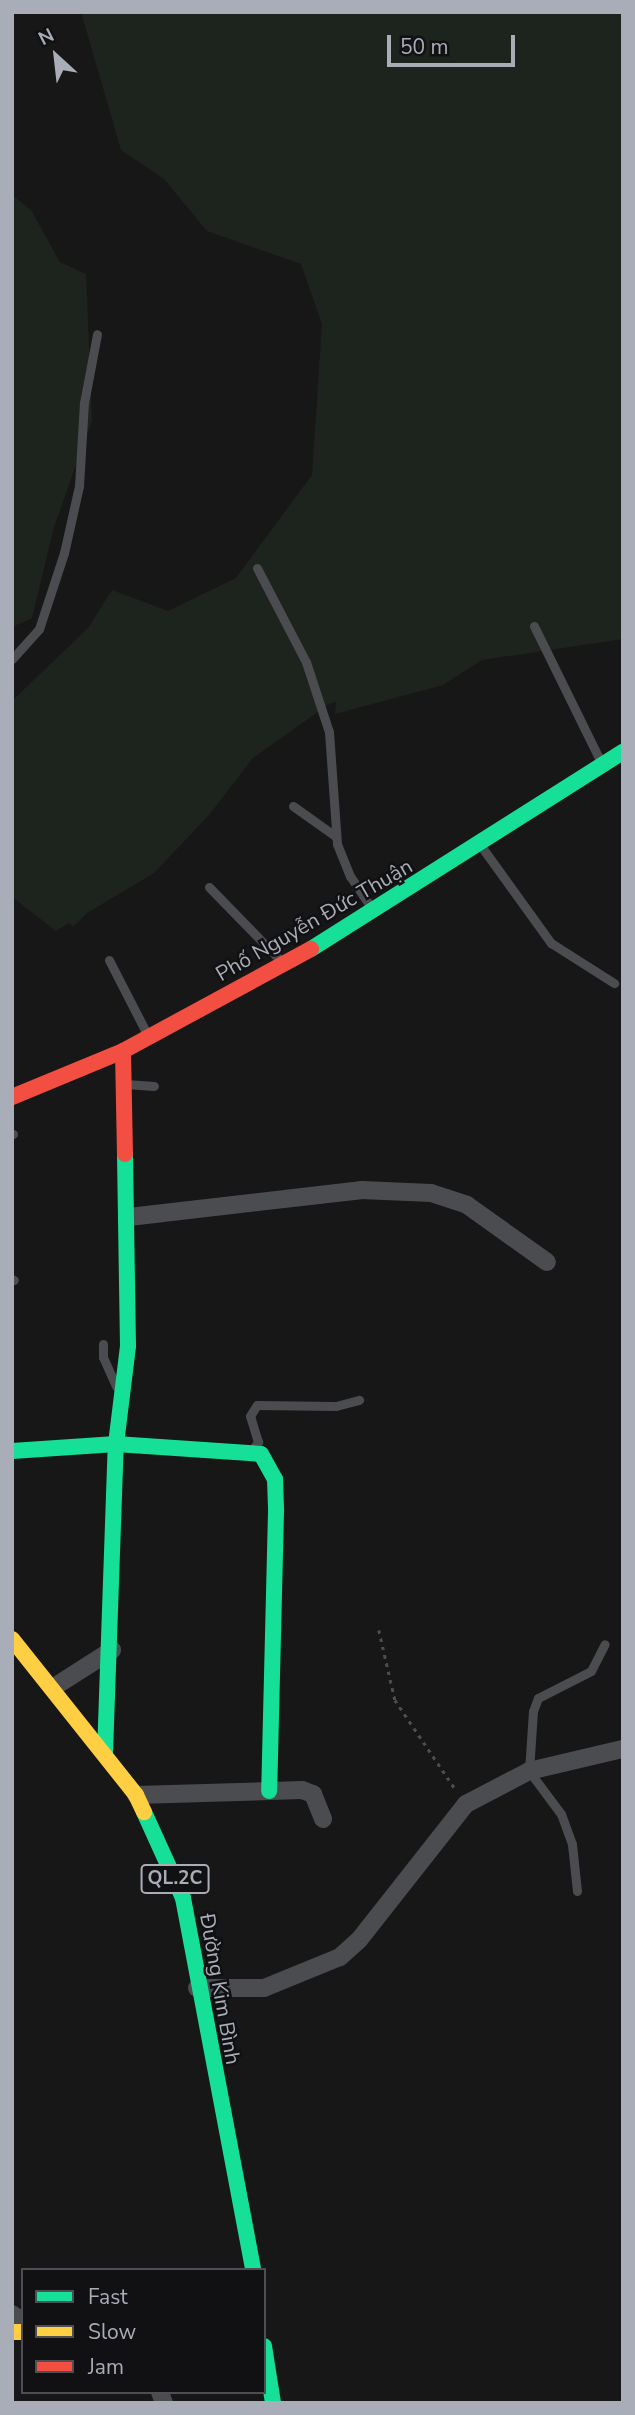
<!DOCTYPE html>
<html>
<head>
<meta charset="utf-8">
<style>
	body { margin:0 }
	#map { position:relative; width:635px; height:2415px; overflow:hidden; background:#171717; font-family:"Nunito Sans",sans-serif }
	div>[style] { position:absolute }
	.green>* { inset:0; background:#1d241e }
	.path>* { height:2.5px; margin-top:-1.25px; transform-origin:0; background:repeating-linear-gradient(90deg,#4d4e52 0 3.5px,transparent 0 8.5px) }
	.lane>* { height:9px; margin:-4.5px; padding:0 4.5px; transform-origin:4.5px; border-radius:4.5px; background:#4b4c50 }
	.street>* { height:18px; margin:-9px; padding:0 9px; transform-origin:9px; border-radius:9px; background:#4b4c50 }
	.fast>* { height:16px; margin:-8px; padding:0 8px; transform-origin:8px; border-radius:8px; background:#16e098 }
	.slow>* { height:16px; margin:-8px; padding:0 8px; transform-origin:8px; border-radius:8px; background:#ffcf43 }
	.jam>* { height:16px; margin:-8px; padding:0 8px; transform-origin:8px; border-radius:8px; background:#f24e42 }
	span { translate:-50% -50%; white-space:nowrap; text-align:center; line-height:1.15; -webkit-text-stroke:5px #111113; paint-order:stroke }
	.shield-label span { padding:2px 5px; background:#111113; border:2px solid; border-radius:5px; -webkit-text-stroke-width:0 }
	.shield-label { font-size:19px; color:#a8adb8; font-weight:700 }
	.street-label { font-size:21px; color:#a8adb8 }
	.frame { position:absolute; inset:0; border:14px solid #a8adb8; pointer-events:none }
	.legend { position:absolute; left:21px; top:2268px; width:245px; height:126px; box-sizing:border-box; background:#111113; border:2px solid #4d4f55; margin:0; padding:9px 12px; list-style:none; font-size:21px; color:#a8adb8 }
	.legend li { display:flex; align-items:center; gap:14px; height:35px }
	.legend b { width:35px; border:2px solid #4d4f55 }
	.north { position:absolute; left:21px; top:21px; width:70px; height:70px; -webkit-text-stroke:5px #111113; paint-order:stroke; rotate:333deg; font-size:19px; font-weight:700; line-height:28px; text-align:center; color:#a8adb8 }
	.north::after { content:''; display:block; margin:auto; width:24px; height:32px; background:#a8adb8; clip-path:polygon(50% 0,100% 100%,50% 72%,0 100%) }
	.scale { position:absolute; left:387px; top:35px; width:128px; height:32px; box-sizing:border-box; border:4px solid #a8adb8; border-top:0; padding-left:9px; font-size:21px; line-height:24px; white-space:nowrap; color:#a8adb8; -webkit-text-stroke:5px #111113; paint-order:stroke }
</style>
</head>
<body>
<div id="map">
	<div class="green">
		<i style="clip-path:polygon(81px 12px,623px 12px,623px 639px,482px 660px,443px 685px,335px 714px,336px 702px,329px 704px,253px 758px,209px 815px,154px 873px,87px 913px,73px 927px,69px 923px,56px 931px,12px 897px,12px 701px,88px 628px,112px 590px,168px 611px,236px 578px,312px 475px,322px 324px,301px 264px,207px 231px,164px 179px,121px 150px)"></i>
		<i style="clip-path:polygon(12px 195px,31px 210px,60px 262px,86px 274px,92px 420px,54px 527px,32px 618px,12px 627px)"></i>
	</div>
	<div class="path">
		<i style="left:379px;top:1630px;width:72px;rotate:77.1deg"></i>
		<i style="left:395px;top:1700px;width:109px;rotate:55.9deg"></i>
	</div>
	<div class="lane">
		<i style="left:257px;top:568px;width:106px;rotate:62.5deg"></i>
		<i style="left:306px;top:662px;width:74px;rotate:71.8deg"></i>
		<i style="left:329px;top:732px;width:112px;rotate:85.9deg"></i>
		<i style="left:337px;top:844px;width:35px;rotate:68deg"></i>
		<i style="left:350px;top:876px;width:37px;rotate:56deg"></i>
		<i style="left:534px;top:626px;width:154px;rotate:63.8deg"></i>
		<i style="left:12px;top:659px;width:40px;rotate:-48deg"></i>
		<i style="left:39px;top:629px;width:80px;rotate:-71.8deg"></i>
		<i style="left:64px;top:553px;width:69px;rotate:-77.4deg"></i>
		<i style="left:79px;top:486px;width:83px;rotate:-86.6deg"></i>
		<i style="left:84px;top:403px;width:70px;rotate:-79.3deg"></i>
		<i style="left:293px;top:806px;width:52px;rotate:35.5deg"></i>
		<i style="left:481px;top:846px;width:120px;rotate:54.2deg"></i>
		<i style="left:551px;top:943px;width:75px;rotate:32.4deg"></i>
		<i style="left:209px;top:887px;width:107px;rotate:45.8deg"></i>
		<i style="left:109px;top:960px;width:85px;rotate:62.8deg"></i>
		<i style="left:126px;top:1084px;width:28px;rotate:4deg"></i>
		<i style="left:12px;top:1134px;width:1px"></i>
		<i style="left:12px;top:1279px;width:2px;rotate:27deg"></i>
		<i style="left:103px;top:1344px;width:13px;rotate:90deg"></i>
		<i style="left:103px;top:1357px;width:32px;rotate:66deg"></i>
		<i style="left:253px;top:1449px;width:9px;rotate:-54deg"></i>
		<i style="left:258px;top:1442px;width:27px;rotate:-107deg"></i>
		<i style="left:250px;top:1416px;width:13px;rotate:-58deg"></i>
		<i style="left:257px;top:1405px;width:79px;rotate:0.7deg"></i>
		<i style="left:336px;top:1406px;width:24px;rotate:-15deg"></i>
		<i style="left:577px;top:1891px;width:47px;rotate:-96.1deg"></i>
		<i style="left:572px;top:1844px;width:32px;rotate:-110deg"></i>
		<i style="left:561px;top:1814px;width:54px;rotate:-126.7deg"></i>
		<i style="left:529px;top:1771px;width:60px;rotate:-86.2deg"></i>
		<i style="left:533px;top:1711px;width:14px;rotate:-69deg"></i>
		<i style="left:538px;top:1698px;width:59px;rotate:-27deg"></i>
		<i style="left:591px;top:1671px;width:30px;rotate:-63deg"></i>
	</div>
	<div class="street">
		<i style="left:129px;top:1217px;width:235px;rotate:-6.6deg"></i>
		<i style="left:362px;top:1190px;width:69px;rotate:2.5deg"></i>
		<i style="left:431px;top:1193px;width:38px;rotate:18deg"></i>
		<i style="left:467px;top:1205px;width:98px;rotate:35.5deg"></i>
		<i style="left:54px;top:1687px;width:69px;rotate:-32.5deg"></i>
		<i style="left:136px;top:1795px;width:166px;rotate:-1.7deg"></i>
		<i style="left:302px;top:1790px;width:12px;rotate:20deg"></i>
		<i style="left:313px;top:1794px;width:27px;rotate:68deg"></i>
		<i style="left:197px;top:1988px;width:67px"></i>
		<i style="left:264px;top:1988px;width:82px;rotate:-22.2deg"></i>
		<i style="left:340px;top:1957px;width:25px;rotate:-42deg"></i>
		<i style="left:359px;top:1940px;width:173px;rotate:-51.8deg"></i>
		<i style="left:466px;top:1804px;width:71px;rotate:-27.6deg"></i>
		<i style="left:529px;top:1771px;width:97px;rotate:-13.2deg"></i>
		<i style="left:12px;top:2314px;width:14px;rotate:36deg"></i>
		<i style="left:160px;top:2392px;width:12px;rotate:70deg"></i>
	</div>
	<div class="fast">
		<i style="left:311px;top:949px;width:369px;rotate:-32.3deg"></i>
		<i style="left:12px;top:1451px;width:104px;rotate:-3.9deg"></i>
		<i style="left:116px;top:1444px;width:145px;rotate:3.9deg"></i>
		<i style="left:261px;top:1454px;width:29px;rotate:61deg"></i>
		<i style="left:275px;top:1479px;width:33px;rotate:88deg"></i>
		<i style="left:276px;top:1512px;width:279px;rotate:91.4deg"></i>
		<i style="left:105px;top:1753px;width:309px;rotate:-88deg"></i>
		<i style="left:116px;top:1444px;width:99px;rotate:-83deg"></i>
		<i style="left:128px;top:1346px;width:192px;rotate:-90.9deg"></i>
		<i style="left:144px;top:1812px;width:94px;rotate:65.6deg"></i>
		<i style="left:183px;top:1898px;width:379px;rotate:79.3deg"></i>
		<i style="left:264px;top:2346px;width:58px;rotate:81deg"></i>
	</div>
	<div class="slow">
		<i style="left:12px;top:1639px;width:199px;rotate:51.5deg"></i>
		<i style="left:136px;top:1795px;width:19px;rotate:65deg"></i>
		<i style="left:12px;top:2332px;width:11px"></i>
	</div>
	<div class="jam">
		<i style="left:123px;top:1051px;width:103px;rotate:88.9deg"></i>
		<i style="left:12px;top:1097px;width:120px;rotate:-22.5deg"></i>
		<i style="left:123px;top:1051px;width:214px;rotate:-28.5deg"></i>
	</div>
	<div class="shield-label">
		<span style="left:175px;top:1879px">QL.2C</span>
	</div>
	<div class="street-label">
		<span style="left:314px;top:920px;rotate:-30deg">Phố Nguyễn Đức Thuận</span>
		<span style="left:220px;top:1989px;rotate:80deg">Đường Kim Bình</span>
	</div>
	<div class="frame"></div>
	<ul class="legend">
	<li><b style="height:9px;background:#16e098"></b>Fast</li>
	<li><b style="height:9px;background:#ffcf43"></b>Slow</li>
	<li><b style="height:9px;background:#f24e42"></b>Jam</li>
	</ul>
	<div class="north">N</div>
	<div class="scale">50 m</div>
</div>
</body>
</html>
